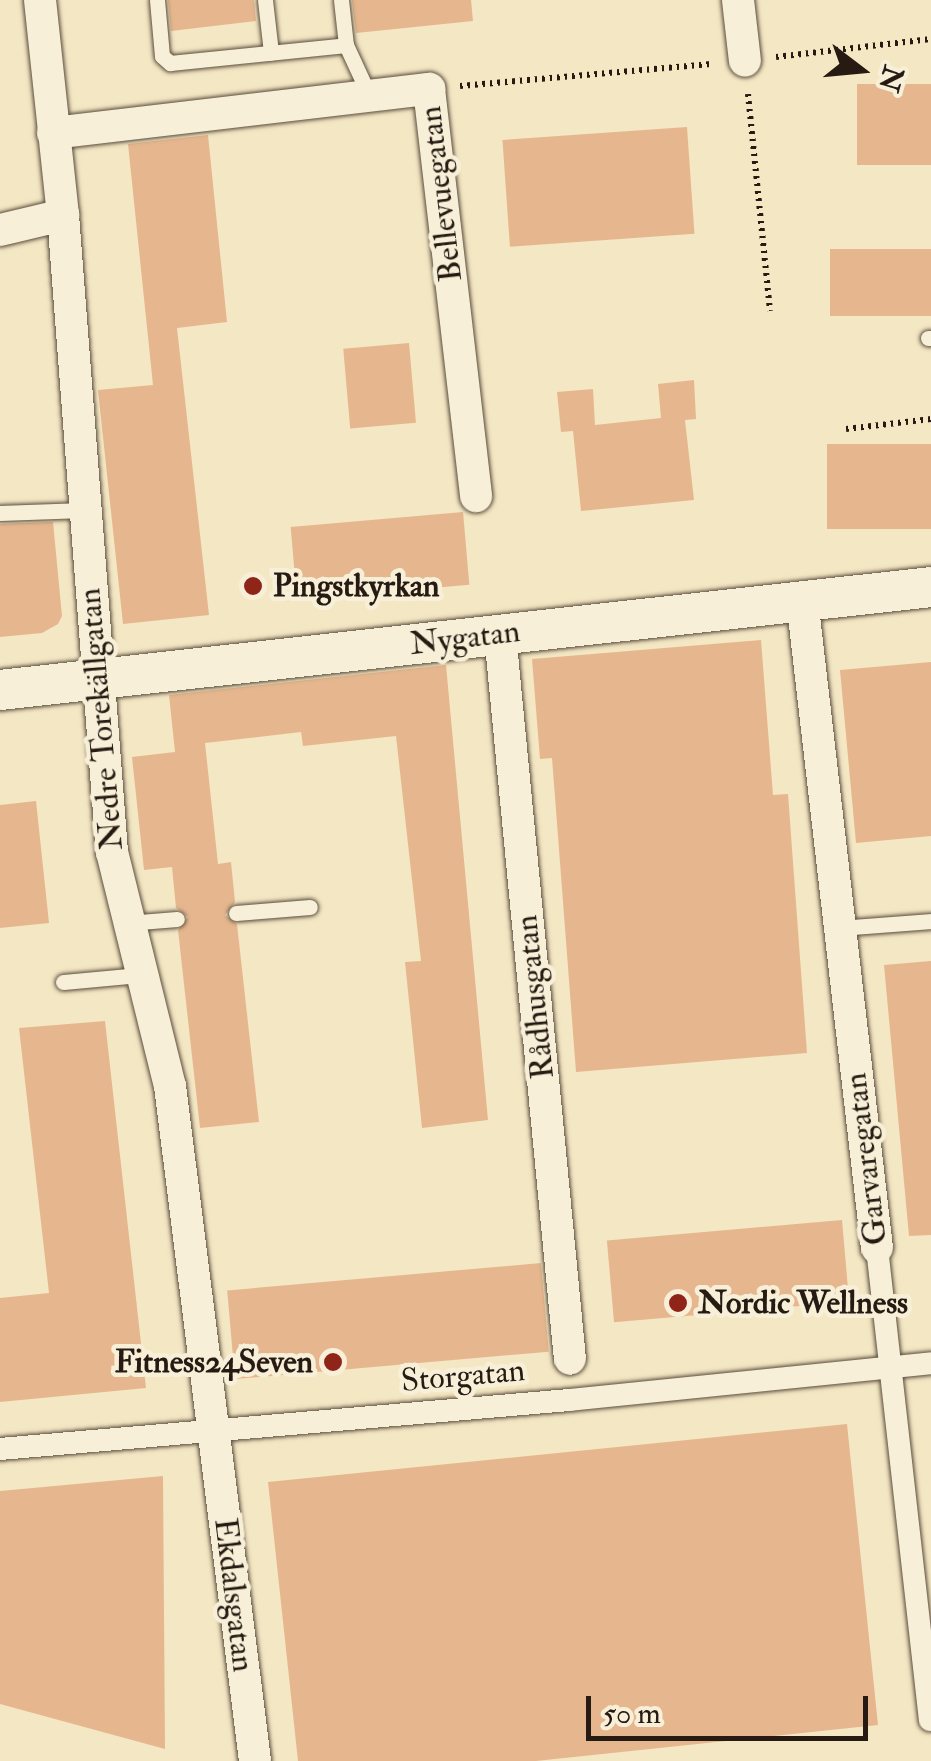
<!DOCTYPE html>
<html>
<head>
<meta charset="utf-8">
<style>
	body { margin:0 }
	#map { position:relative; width:931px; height:1761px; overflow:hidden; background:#f4e7c3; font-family:"IM FELL Double Pica",serif }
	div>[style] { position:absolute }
	.building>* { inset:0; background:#e6b78f; transform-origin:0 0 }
	.path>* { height:6px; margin-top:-3px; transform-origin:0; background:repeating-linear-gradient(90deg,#261a12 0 2.5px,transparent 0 7.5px) }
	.roads { filter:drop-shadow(0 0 2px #5a4d3e) drop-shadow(0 0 2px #5a4d3e) }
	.service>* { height:15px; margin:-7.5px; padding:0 7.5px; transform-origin:7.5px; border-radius:7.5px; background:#f8efd8 }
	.pedestrian>* { height:22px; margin:-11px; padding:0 11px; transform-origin:11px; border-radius:11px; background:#f8efd8 }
	.minor>* { height:32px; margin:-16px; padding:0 16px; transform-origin:16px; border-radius:16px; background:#f8efd8 }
	.tertiary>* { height:40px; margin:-20px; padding:0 20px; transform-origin:20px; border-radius:20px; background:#f8efd8 }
	.dots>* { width:28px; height:28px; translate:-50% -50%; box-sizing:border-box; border:5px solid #f8efd8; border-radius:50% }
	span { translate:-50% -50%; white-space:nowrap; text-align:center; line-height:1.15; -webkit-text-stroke:9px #f8efd8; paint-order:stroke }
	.street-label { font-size:32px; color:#261a12 }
	.poi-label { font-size:32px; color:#261a12; font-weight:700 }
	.left { translate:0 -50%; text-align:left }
	.right { translate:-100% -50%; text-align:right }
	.north { position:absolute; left:811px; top:20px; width:100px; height:100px; -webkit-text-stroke:8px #f8efd8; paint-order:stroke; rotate:106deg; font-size:28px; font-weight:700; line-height:40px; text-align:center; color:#261a12 }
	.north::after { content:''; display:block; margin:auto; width:35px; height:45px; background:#261a12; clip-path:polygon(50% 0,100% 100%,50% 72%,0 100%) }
	.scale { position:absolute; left:586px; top:1696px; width:282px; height:45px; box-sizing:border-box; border:5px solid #261a12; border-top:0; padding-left:12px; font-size:30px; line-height:35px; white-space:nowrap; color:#261a12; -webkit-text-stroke:8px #f8efd8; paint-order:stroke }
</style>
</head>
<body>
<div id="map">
	<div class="building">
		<i style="clip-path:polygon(168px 0,254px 0,256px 21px,171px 31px)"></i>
		<i style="clip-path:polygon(352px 0,471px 0,473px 21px,356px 33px)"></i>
		<i style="left:931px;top:84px;width:81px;height:74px;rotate:90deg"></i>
		<i style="left:687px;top:127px;width:107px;height:185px;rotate:86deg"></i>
		<i style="clip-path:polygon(208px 135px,227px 322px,177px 328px,209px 615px,123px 624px,98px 390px,153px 385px,128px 144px)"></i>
		<i style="left:931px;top:249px;width:67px;height:101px;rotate:90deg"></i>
		<i style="left:409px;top:343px;width:80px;height:66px;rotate:85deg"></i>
		<i style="clip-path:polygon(694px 380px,696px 419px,685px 420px,694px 500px,581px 511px,573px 431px,561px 432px,557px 392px,593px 389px,595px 425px,661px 418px,658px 384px)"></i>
		<i style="left:931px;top:444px;width:85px;height:104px;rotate:90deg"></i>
		<i style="left:463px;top:512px;width:73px;height:173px;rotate:85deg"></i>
		<i style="clip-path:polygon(53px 522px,62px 616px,58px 624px,42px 633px,0 637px,0 524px)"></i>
		<i style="clip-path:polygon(761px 640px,773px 795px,788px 794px,807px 1053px,576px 1072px,552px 758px,540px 759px,532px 659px)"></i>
		<i style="clip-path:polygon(931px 662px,931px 836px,856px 843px,840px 670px)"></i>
		<i style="clip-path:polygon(446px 665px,488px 1120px,422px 1128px,405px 962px,421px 961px,396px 736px,303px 746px,301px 732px,205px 743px,218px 864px,231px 862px,235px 902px,225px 915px,237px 924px,259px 1122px,200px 1128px,178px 930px,188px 917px,176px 908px,172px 867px,144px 870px,132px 757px,175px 752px,169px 695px)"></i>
		<i style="clip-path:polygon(36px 801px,49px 923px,0 928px,0 805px)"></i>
		<i style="clip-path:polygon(931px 961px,931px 1235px,909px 1236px,884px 965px)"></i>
		<i style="clip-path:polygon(105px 1021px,146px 1388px,0 1402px,0 1298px,49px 1293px,19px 1028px)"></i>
		<i style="left:842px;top:1220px;width:82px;height:236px;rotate:85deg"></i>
		<i style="left:541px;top:1263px;width:89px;height:315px;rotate:85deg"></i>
		<i style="clip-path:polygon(847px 1424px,878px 1725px,536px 1761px,298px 1761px,268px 1482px)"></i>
		<i style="clip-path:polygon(163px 1476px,165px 1749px,0 1704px,0 1491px)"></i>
	</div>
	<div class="path">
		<i style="left:776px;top:57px;width:156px;rotate:-6.6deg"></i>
		<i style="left:460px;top:86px;width:252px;rotate:-5deg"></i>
		<i style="left:748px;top:94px;width:218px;rotate:84.2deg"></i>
		<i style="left:846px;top:429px;width:86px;rotate:-6.7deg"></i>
	</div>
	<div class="roads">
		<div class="service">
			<i style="left:157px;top:0;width:56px;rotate:84.9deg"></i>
			<i style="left:162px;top:56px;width:11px;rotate:41deg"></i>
			<i style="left:170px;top:63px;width:177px;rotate:-5.8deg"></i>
			<i style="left:265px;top:0;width:53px;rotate:83.5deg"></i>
			<i style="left:341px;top:0;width:45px;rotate:83.7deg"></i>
			<i style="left:346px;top:45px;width:55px;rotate:65.3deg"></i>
			<i style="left:928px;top:338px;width:3px"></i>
			<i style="left:0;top:513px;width:83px;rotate:-2.1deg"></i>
			<i style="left:236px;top:913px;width:74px;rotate:-4.6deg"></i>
			<i style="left:127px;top:923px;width:50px;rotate:-4.6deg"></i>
			<i style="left:840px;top:928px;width:91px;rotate:-4.4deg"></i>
			<i style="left:63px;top:982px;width:77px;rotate:-5.2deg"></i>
		</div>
		<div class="pedestrian">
			<i style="left:877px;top:1248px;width:475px;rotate:83.6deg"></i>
			<i style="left:0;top:1449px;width:571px;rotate:-4.92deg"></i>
			<i style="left:569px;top:1400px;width:364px;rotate:-5.8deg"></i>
		</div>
		<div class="minor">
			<i style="left:40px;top:0;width:216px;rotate:83.9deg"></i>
			<i style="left:63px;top:215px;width:639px;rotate:85.6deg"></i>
			<i style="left:112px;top:852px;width:241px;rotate:76.1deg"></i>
			<i style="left:170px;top:1086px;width:680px;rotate:82.82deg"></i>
			<i style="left:738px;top:0;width:61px;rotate:83.5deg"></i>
			<i style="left:53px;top:133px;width:379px;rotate:-6.7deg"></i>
			<i style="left:429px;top:89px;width:410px;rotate:83.4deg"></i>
			<i style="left:0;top:230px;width:65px;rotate:-13.4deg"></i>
			<i style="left:802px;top:599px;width:653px;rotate:83.41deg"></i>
			<i style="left:500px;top:634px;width:728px;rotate:84.49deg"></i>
		</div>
		<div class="tertiary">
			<i style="left:0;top:690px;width:937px;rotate:-6.31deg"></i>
		</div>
	</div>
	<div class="dots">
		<i style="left:253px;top:586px;background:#8f2418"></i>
		<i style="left:678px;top:1303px;background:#8f2418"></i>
		<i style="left:333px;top:1362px;background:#8f2418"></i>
	</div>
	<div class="street-label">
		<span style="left:441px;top:194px;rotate:-97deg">Bellevuegatan</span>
		<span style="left:465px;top:638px;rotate:-7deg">Nygatan</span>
		<span style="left:101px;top:719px;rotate:-95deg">Nedre Torekällgatan</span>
		<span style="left:535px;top:997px;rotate:-96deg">Rådhusgatan</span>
		<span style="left:866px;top:1159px;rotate:-97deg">Garvaregatan</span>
		<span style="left:463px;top:1376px;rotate:-5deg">Storgatan</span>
		<span style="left:234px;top:1595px;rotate:83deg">Ekdalsgatan</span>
	</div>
	<div class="poi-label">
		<span class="left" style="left:273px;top:586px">Pingstkyrkan</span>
		<span class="left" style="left:698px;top:1303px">Nordic Wellness</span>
		<span class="right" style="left:313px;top:1362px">Fitness24Seven</span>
	</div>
	<div class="north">N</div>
	<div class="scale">50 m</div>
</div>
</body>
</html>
